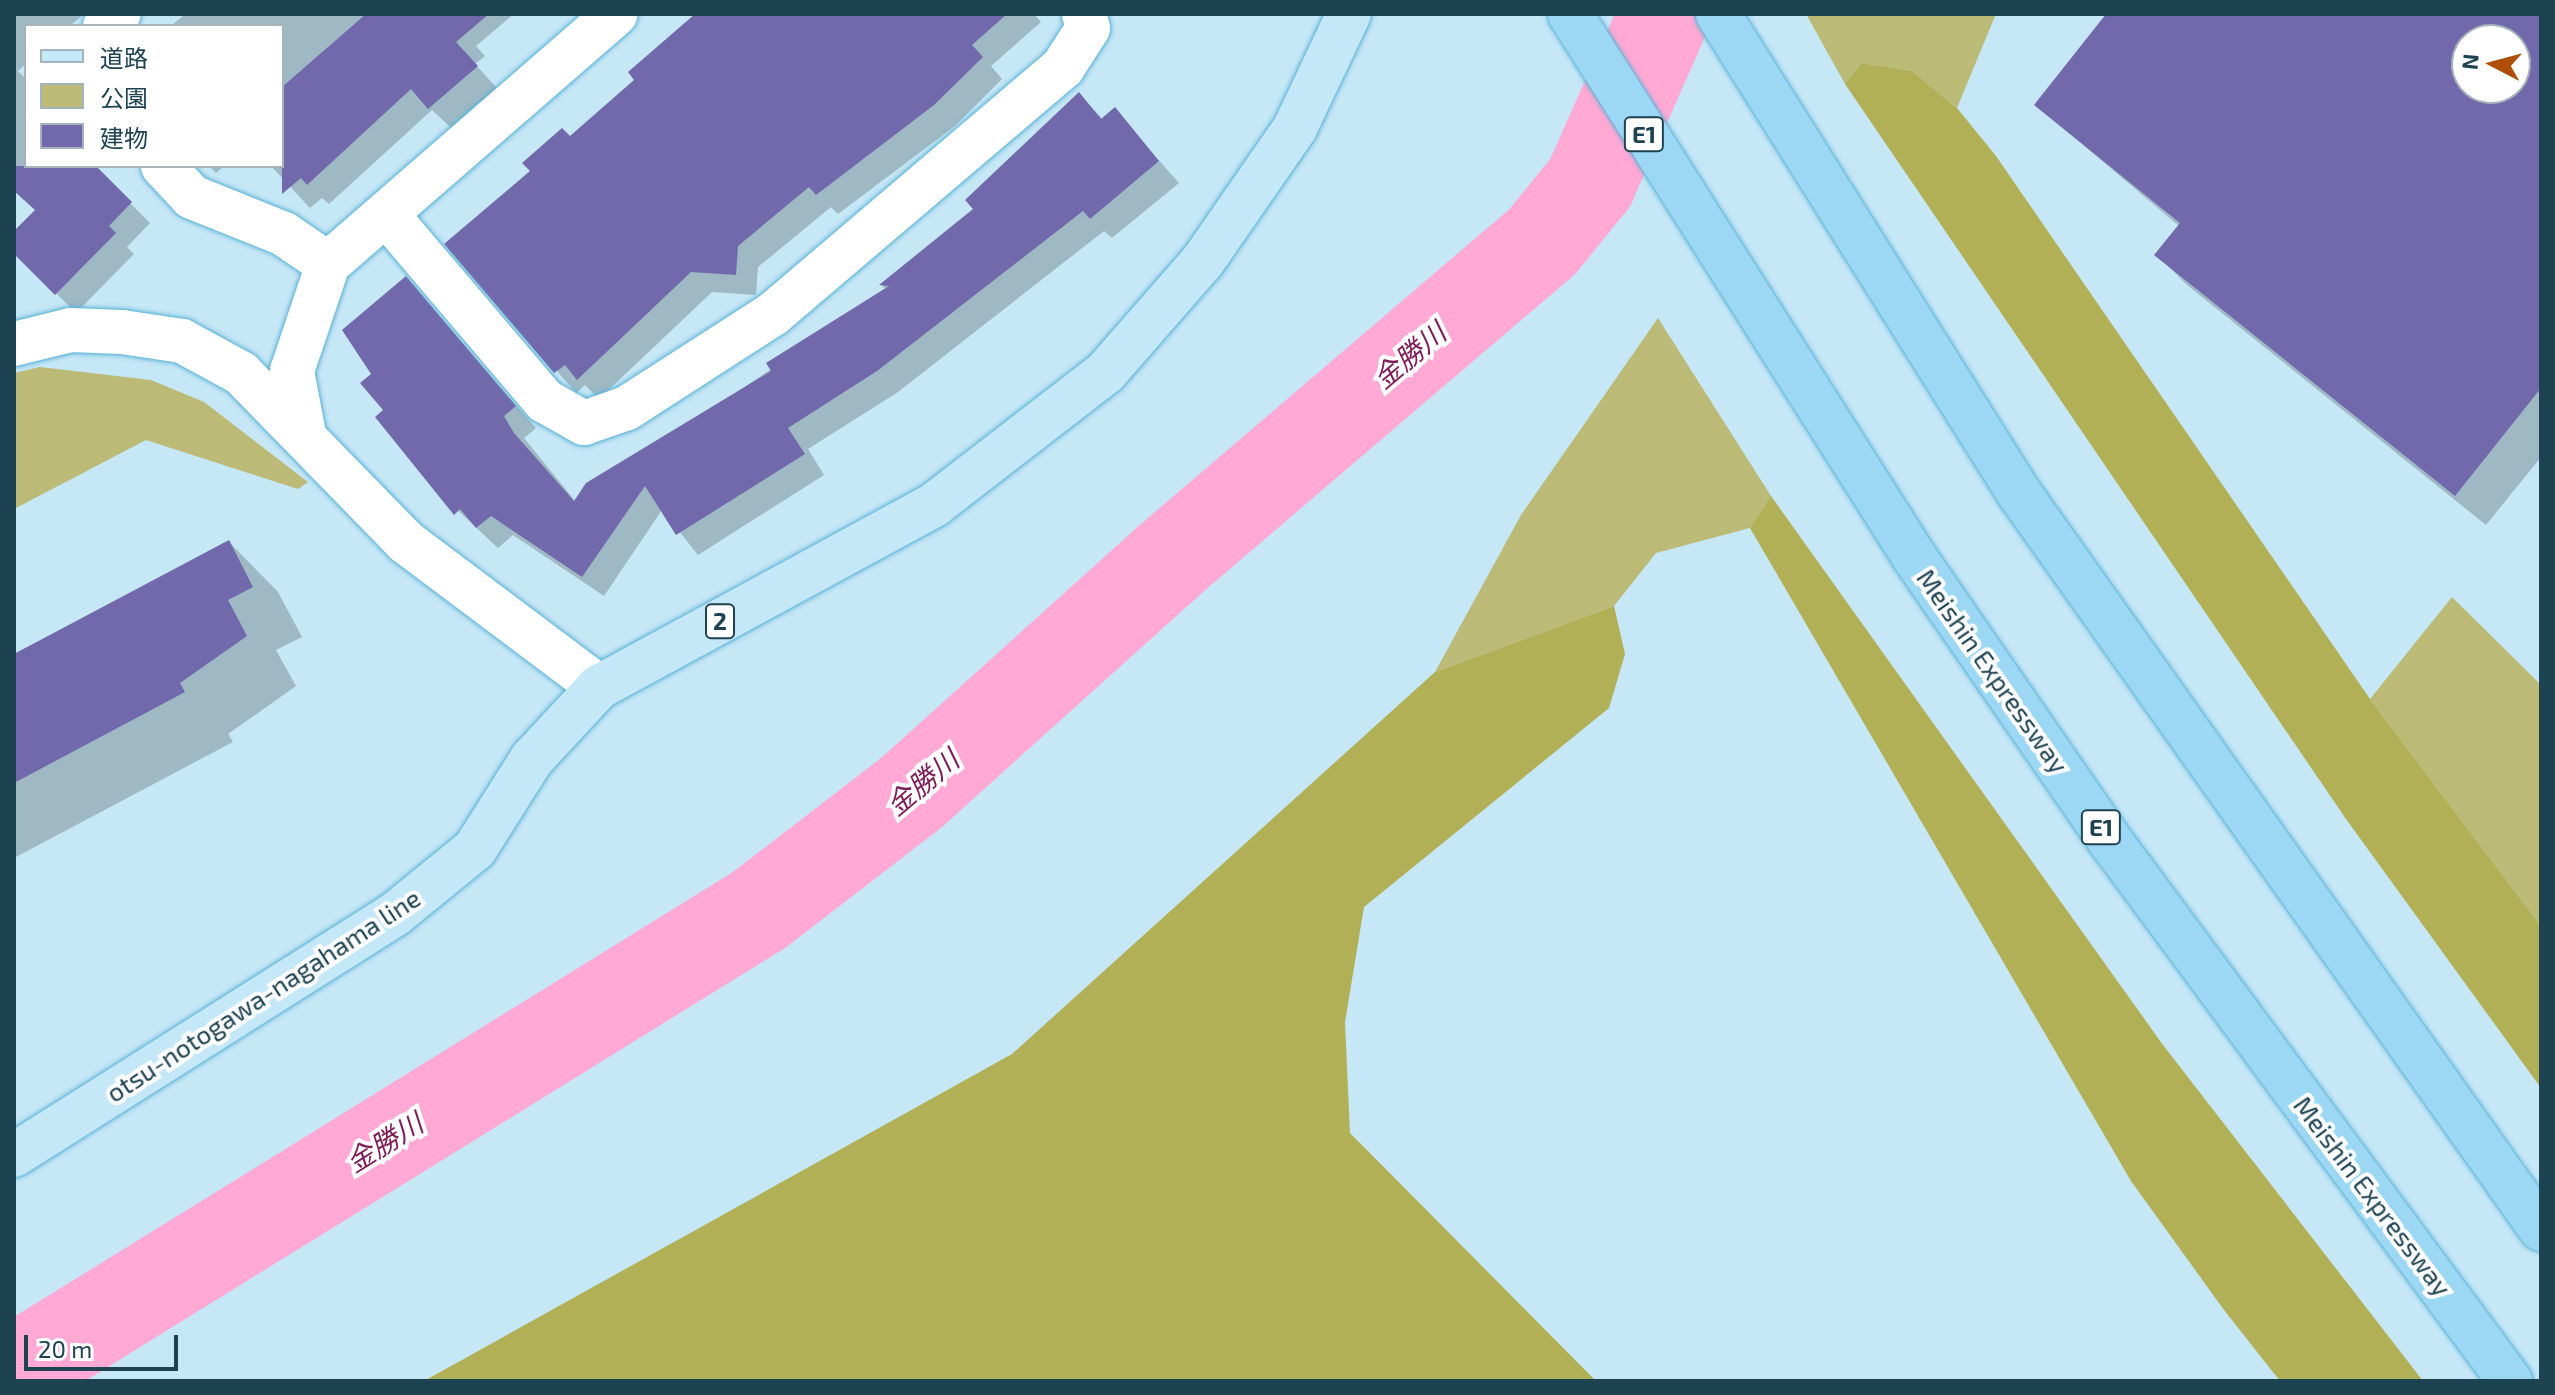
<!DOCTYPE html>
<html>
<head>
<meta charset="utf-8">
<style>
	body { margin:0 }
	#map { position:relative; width:2555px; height:1395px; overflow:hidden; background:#c6e7f6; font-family:"Exo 2","Noto Sans JP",sans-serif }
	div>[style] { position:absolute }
	.green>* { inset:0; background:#bb7 }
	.forest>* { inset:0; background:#b2b056 }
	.shadow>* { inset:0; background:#0003 }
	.river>* { height:92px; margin:-46px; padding:0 46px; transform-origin:46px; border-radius:46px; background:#ffa9d4 }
	.building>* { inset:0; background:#7169ab }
	.roads { filter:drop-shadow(0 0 2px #58b1d6) drop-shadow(0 0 2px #58b1d6) }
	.minor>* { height:44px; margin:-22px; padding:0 22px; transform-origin:22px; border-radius:22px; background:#fff }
	.primary>* { height:44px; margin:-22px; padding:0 22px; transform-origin:22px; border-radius:22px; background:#c4e8f8 }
	.motorway>* { height:44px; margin:-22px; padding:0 22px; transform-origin:22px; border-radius:22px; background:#9cd8f3 }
	span { translate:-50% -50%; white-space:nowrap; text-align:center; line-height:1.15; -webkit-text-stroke:8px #fff; paint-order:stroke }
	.shield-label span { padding:2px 6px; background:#fff; border:2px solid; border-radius:6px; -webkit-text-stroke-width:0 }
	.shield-label { font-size:24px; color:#1d4252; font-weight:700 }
	.street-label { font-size:26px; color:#1d4252 }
	.water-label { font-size:28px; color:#7d1c57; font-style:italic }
	.frame { position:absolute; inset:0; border:16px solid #1d4252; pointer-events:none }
	.legend { position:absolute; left:24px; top:24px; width:260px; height:144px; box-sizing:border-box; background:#fff; border:2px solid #a5b3ba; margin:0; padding:10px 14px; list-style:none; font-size:24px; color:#1d4252 }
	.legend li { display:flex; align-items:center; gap:16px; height:40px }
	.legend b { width:40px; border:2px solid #a5b3ba }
	.north { position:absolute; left:2451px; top:24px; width:80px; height:80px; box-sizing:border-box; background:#fff; border:2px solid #a5b3ba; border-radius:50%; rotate:276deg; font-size:22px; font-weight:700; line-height:32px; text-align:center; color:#1d4252 }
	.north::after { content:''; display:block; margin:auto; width:28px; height:36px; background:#af4f07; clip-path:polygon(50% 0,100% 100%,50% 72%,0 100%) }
	.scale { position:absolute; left:24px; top:1335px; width:154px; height:36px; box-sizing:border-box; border:4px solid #1d4252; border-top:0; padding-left:10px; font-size:24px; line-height:28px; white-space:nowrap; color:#1d4252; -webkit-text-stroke:6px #fff; paint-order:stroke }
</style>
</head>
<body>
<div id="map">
	<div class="green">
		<i style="clip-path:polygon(1806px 14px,1996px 14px,1957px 108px,1912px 71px,1861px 63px,1845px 84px)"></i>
		<i style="clip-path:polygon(1658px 318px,1771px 496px,1750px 528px,1656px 553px,1614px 606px,1435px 672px,1521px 515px)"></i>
		<i style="clip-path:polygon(40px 367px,151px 380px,204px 402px,308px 482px,298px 489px,146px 440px,14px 509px,14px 373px)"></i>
		<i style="clip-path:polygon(2452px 597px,2541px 685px,2541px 926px,2370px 699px)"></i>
	</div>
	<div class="forest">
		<i style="clip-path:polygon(1861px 63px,1912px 71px,1957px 108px,1996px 156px,2370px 699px,2541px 926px,2541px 1088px,2346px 819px,1845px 84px)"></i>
		<i style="clip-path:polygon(1771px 496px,2163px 1045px,2423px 1381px,2280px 1381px,2224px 1310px,2131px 1181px,1750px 528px)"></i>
		<i style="clip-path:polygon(1614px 606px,1625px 654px,1609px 708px,1364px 907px,1345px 1022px,1350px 1133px,1596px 1381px,424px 1381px,1012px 1054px,1435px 672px)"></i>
	</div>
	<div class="shadow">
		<i style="clip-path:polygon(14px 14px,84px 14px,70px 26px,26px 26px,26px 64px,18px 71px,26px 79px,26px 166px,93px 166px,150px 223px,127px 247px,134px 254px,76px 313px,14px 251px,14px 234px,37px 210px,14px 185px)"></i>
		<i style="clip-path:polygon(185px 14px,514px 14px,476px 46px,485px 56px,475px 64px,497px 88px,451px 128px,432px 110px,329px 204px,322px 198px,310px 208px,271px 166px,282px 166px,282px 26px,171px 26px)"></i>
		<i style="clip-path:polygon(697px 14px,1034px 14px,1041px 22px,991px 66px,1002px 79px,955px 126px,838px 214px,831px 207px,758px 267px,756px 295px,712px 292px,599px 399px,585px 385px,576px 393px,447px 244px,637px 80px)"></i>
		<i style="clip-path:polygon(evenodd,2109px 14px,2541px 14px,2541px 457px,2486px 525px,2187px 285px,2157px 255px,2179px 226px,2036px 105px,2109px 14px,2467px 40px,2515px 40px,2515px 88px,2467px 88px,2467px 40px)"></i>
		<i style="clip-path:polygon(1078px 94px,1103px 119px,1114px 110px,1179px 183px,1112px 238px,1104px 231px,898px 392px,808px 449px,824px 475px,698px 555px,662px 510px,604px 596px,513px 535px,498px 548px,451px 504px,386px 410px,406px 278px,536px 428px,524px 438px,576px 502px,887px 290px,882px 286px,976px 209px)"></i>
		<i style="clip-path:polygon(209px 166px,224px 166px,216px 173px)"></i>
		<i style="clip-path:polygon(229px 542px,278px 592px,302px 637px,276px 650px,296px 686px,228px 734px,233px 742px,14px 858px,14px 654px)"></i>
	</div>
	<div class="river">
		<i style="left:14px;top:1371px;width:876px;rotate:-31.75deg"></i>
		<i style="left:759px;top:910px;width:192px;rotate:-37.6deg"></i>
		<i style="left:911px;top:793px;width:343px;rotate:-42deg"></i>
		<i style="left:1166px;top:563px;width:494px;rotate:-40.5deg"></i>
		<i style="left:1542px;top:242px;width:76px;rotate:-50.9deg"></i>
		<i style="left:1590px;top:183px;width:185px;rotate:-66.1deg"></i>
	</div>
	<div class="building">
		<i style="clip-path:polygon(366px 14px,489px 14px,456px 42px,478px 66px,428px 109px,411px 89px,307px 185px,301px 178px,282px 194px,282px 87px)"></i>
		<i style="clip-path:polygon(695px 14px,1007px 14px,972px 45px,983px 57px,934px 105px,816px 195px,809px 187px,738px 246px,736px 275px,691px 272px,577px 380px,565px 365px,554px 373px,444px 244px,530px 171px,522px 163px,562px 128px,570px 136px,634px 80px,628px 72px)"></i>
		<i style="clip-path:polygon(evenodd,2106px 14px,2541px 14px,2541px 388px,2455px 496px,2154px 255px,2180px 223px,2034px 105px,2106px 14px,2467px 40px,2515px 40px,2515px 88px,2467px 88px,2467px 40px)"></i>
		<i style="clip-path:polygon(1079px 92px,1101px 119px,1115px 107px,1159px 161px,1090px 219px,1083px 211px,877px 371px,788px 428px,805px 454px,676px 535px,645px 486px,582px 577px,491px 516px,476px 528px,460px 509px,454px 515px,375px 417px,383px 410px,360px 383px,371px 374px,342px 330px,406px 276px,516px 406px,504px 416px,514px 433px,574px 501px,586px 483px,771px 371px,766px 363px,889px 286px,879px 285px,973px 209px,965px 200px)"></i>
		<i style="clip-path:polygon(14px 166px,96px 166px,132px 202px,109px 226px,116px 233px,55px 295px,14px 254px,14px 231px,35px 210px,14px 191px)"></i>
		<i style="clip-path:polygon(229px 540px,253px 587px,228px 600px,247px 636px,180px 683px,185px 692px,14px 783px,14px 654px)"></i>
	</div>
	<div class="roads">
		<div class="minor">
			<i style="left:105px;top:26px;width:18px;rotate:-41deg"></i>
			<i style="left:163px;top:166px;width:42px;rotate:46.9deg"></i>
			<i style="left:192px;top:197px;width:99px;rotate:21.9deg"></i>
			<i style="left:284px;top:234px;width:53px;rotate:34.3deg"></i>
			<i style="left:387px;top:215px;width:244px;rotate:49.7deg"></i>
			<i style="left:545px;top:401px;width:45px;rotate:29.4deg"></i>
			<i style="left:584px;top:423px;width:46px;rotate:-19.2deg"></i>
			<i style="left:627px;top:408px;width:174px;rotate:-32.8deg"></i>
			<i style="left:773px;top:314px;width:381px;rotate:-40.4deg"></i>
			<i style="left:1063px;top:67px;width:46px;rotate:-57.3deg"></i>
			<i style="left:1088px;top:28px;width:15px;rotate:-106deg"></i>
			<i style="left:14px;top:344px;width:59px;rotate:-13.8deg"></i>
			<i style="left:71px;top:330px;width:51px;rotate:2.2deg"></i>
			<i style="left:122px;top:332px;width:61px;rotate:8.5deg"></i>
			<i style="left:182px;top:341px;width:67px;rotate:28.5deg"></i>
			<i style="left:241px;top:373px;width:236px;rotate:45.7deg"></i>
			<i style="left:406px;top:542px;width:241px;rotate:36.9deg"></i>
			<i style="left:304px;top:434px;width:64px;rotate:-100.8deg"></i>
			<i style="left:292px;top:371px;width:113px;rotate:-71.4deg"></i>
			<i style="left:328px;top:264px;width:381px;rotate:-41deg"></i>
		</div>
		<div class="primary">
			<i style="left:14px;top:1155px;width:449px;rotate:-32.3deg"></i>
			<i style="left:394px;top:915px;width:104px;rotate:-39.2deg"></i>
			<i style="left:475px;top:849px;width:107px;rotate:-57.7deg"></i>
			<i style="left:532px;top:759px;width:98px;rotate:-47.1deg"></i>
			<i style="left:599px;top:687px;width:381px;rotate:-28.5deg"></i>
			<i style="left:934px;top:505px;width:217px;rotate:-37.7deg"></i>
			<i style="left:1106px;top:372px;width:147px;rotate:-48.9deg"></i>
			<i style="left:1203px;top:261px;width:162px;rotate:-55.3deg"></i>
			<i style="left:1295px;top:128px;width:126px;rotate:-64.7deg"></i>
		</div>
		<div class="motorway">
			<i style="left:1570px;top:14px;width:644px;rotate:57.62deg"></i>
			<i style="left:1915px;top:558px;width:350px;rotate:55.4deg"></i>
			<i style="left:2114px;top:846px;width:666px;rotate:53.49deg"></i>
			<i style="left:1718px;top:14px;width:566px;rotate:57.86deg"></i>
			<i style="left:2019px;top:493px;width:902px;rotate:54.65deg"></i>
		</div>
	</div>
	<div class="shield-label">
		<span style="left:1644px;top:134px">E1</span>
		<span style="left:720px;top:621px">2</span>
		<span style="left:2101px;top:827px">E1</span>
	</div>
	<div class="street-label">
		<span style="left:1993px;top:671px;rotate:55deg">Meishin Expressway</span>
		<span style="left:263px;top:995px;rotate:-33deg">otsu-notogawa-nagahama line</span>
		<span style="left:2373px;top:1196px;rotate:53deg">Meishin Expressway</span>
	</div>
	<div class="water-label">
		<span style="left:1409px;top:355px;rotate:-40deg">金勝川</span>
		<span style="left:922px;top:782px;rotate:-40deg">金勝川</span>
		<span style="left:384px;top:1142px;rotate:-32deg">金勝川</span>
	</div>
	<div class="frame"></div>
	<ul class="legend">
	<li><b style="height:10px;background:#c4e8f8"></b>道路</li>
	<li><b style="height:22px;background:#bb7"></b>公園</li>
	<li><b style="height:22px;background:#7169ab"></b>建物</li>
	</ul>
	<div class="north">N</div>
	<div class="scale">20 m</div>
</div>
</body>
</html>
